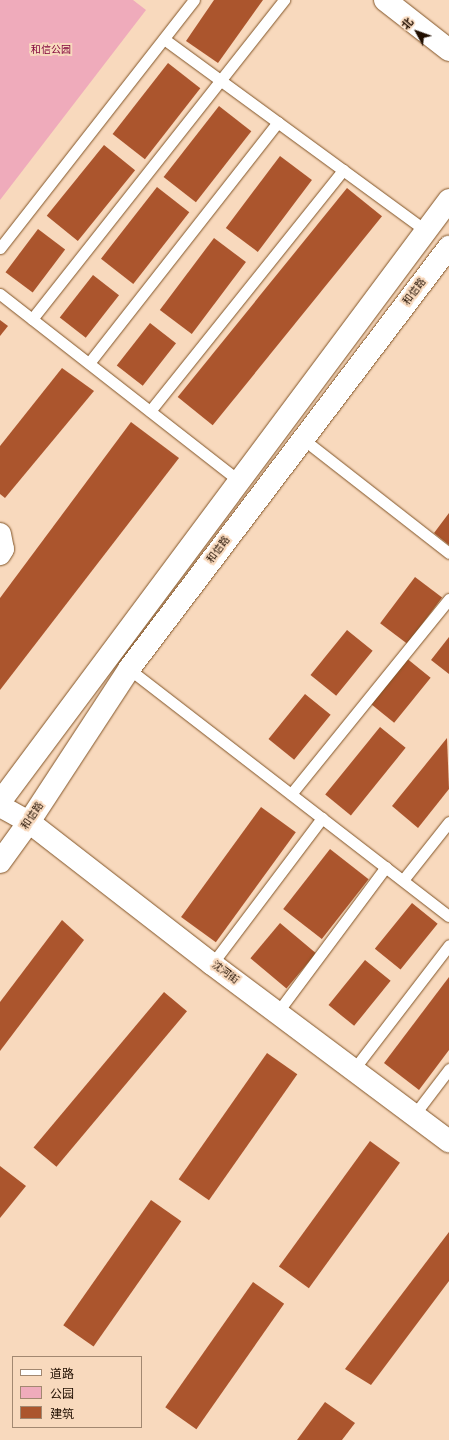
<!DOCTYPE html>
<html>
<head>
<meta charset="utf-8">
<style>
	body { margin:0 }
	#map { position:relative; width:449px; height:1440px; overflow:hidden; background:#f8d9bd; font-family:"Fira Sans","Noto Sans SC",sans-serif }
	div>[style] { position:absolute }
	.green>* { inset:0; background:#efabbb }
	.building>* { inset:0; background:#ab552d; transform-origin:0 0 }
	.roads { filter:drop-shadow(0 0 1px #815427) drop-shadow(0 0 1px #815427) }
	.service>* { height:11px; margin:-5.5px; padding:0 5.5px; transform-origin:5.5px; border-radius:5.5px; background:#fff }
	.minor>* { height:22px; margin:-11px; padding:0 11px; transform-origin:11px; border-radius:11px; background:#fff }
	.tertiary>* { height:22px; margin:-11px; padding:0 11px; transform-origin:11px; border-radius:11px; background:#fff }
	span { translate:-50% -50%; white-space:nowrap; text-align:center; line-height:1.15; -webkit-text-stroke:4px #f8d9bd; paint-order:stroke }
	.park-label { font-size:10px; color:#7f003a }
	.street-label { font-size:10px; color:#200e00 }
	.legend { position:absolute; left:12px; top:1356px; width:130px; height:72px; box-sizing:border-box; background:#f8d9bd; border:1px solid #a28871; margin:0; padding:5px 7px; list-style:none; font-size:12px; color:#200e00 }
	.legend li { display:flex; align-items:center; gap:8px; height:20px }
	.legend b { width:20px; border:1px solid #a28871 }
	.north { position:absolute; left:397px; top:12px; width:40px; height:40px; -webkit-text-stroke:3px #f8d9bd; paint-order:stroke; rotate:311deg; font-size:11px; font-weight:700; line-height:16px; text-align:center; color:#200e00 }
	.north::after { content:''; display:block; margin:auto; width:14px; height:18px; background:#200e00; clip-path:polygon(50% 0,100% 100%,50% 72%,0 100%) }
</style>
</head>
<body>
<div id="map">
	<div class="green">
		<i style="clip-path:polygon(0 0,133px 0,146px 10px,0 200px)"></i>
	</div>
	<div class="building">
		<i style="clip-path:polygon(214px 0,263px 0,218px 63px,186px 41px)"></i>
		<i style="left:168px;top:63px;width:41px;height:90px;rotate:38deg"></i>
		<i style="left:219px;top:106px;width:41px;height:90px;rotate:38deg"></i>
		<i style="left:104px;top:145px;width:40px;height:91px;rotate:39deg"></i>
		<i style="left:280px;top:156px;width:40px;height:90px;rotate:37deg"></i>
		<i style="left:157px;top:187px;width:41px;height:91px;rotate:38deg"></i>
		<i style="left:347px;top:188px;width:45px;height:269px;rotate:39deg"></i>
		<i style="left:38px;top:229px;width:34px;height:54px;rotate:37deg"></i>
		<i style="left:214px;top:238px;width:40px;height:90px;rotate:37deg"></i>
		<i style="left:93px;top:275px;width:33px;height:54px;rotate:38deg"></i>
		<i style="clip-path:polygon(0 320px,8px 326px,0 336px)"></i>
		<i style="left:150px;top:323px;width:33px;height:54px;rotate:38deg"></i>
		<i style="clip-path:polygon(62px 368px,94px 391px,5px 498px,0 494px,0 446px)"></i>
		<i style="clip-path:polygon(131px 422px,179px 458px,0 690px,0 598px)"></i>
		<i style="clip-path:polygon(449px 513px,449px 545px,434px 533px)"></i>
		<i style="left:415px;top:577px;width:34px;height:58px;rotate:37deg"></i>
		<i style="left:347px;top:630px;width:33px;height:58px;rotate:39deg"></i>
		<i style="clip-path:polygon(449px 637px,449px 674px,431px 660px)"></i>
		<i style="left:405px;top:657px;width:33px;height:58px;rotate:39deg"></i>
		<i style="left:305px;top:694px;width:33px;height:58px;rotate:39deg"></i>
		<i style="left:380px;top:727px;width:33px;height:87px;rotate:39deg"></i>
		<i style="clip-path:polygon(447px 738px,449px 789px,418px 828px,392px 806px)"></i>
		<i style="left:261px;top:807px;width:43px;height:136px;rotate:36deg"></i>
		<i style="left:330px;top:849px;width:49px;height:76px;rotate:38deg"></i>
		<i style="left:412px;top:903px;width:33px;height:59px;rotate:39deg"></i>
		<i style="clip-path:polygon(62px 920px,84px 940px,0 1051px,0 1002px)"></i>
		<i style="left:280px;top:923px;width:47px;height:46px;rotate:40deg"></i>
		<i style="left:365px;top:960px;width:33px;height:58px;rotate:39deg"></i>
		<i style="clip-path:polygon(449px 977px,449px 1050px,419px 1090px,384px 1063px)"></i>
		<i style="left:164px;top:992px;width:30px;height:203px;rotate:40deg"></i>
		<i style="left:267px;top:1053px;width:37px;height:154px;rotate:35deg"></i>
		<i style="left:370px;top:1141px;width:37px;height:155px;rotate:36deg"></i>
		<i style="clip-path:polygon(0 1166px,26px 1186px,0 1218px)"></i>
		<i style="left:151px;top:1200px;width:37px;height:153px;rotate:35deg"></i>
		<i style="clip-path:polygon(449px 1232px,449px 1281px,371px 1385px,345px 1369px)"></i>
		<i style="left:253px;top:1282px;width:38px;height:153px;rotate:35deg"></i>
		<i style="clip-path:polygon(325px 1402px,355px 1423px,342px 1440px,297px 1440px)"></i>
	</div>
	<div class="roads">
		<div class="service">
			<i style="left:164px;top:39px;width:325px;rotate:36.2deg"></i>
			<i style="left:0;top:248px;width:315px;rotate:-52deg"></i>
			<i style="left:0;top:294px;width:303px;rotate:38deg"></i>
			<i style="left:32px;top:319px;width:407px;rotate:-51.7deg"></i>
			<i style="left:89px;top:363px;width:306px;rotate:-51.9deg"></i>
			<i style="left:150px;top:411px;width:309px;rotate:-51.3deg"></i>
			<i style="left:303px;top:439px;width:185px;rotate:38deg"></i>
			<i style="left:129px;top:669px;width:404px;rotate:37.7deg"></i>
			<i style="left:291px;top:794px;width:251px;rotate:-51deg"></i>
			<i style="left:403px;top:880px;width:74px;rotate:-51.6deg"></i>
			<i style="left:212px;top:964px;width:183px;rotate:-53deg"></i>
			<i style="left:277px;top:1013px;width:182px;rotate:-53.3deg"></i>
			<i style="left:354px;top:1069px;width:156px;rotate:-52.5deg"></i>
			<i style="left:414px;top:1115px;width:58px;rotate:-52.7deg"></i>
		</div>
		<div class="minor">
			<i style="left:0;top:534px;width:15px;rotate:79deg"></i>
			<i style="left:3px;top:549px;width:6px;rotate:121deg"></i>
		</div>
		<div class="tertiary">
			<i style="left:385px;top:0;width:81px;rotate:38deg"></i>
			<i style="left:0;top:802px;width:751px;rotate:-53.28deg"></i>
			<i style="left:0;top:806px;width:33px;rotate:29deg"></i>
			<i style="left:29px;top:822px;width:232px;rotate:37.8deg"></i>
			<i style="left:212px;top:964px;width:296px;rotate:36.8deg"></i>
			<i style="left:0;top:862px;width:49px;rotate:-54.1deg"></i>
			<i style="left:29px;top:822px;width:183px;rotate:-56.8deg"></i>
			<i style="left:129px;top:669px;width:530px;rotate:-52.83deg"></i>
		</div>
	</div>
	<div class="park-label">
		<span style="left:51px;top:51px">和信公园</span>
	</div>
	<div class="street-label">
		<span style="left:415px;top:292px;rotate:-53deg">和信路</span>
		<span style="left:219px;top:550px;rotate:-53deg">和信路</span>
		<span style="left:33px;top:816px;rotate:-56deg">和信路</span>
		<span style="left:225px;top:973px;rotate:37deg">沈河街</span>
	</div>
	<ul class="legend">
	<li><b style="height:5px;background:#fff"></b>道路</li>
	<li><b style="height:11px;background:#efabbb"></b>公园</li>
	<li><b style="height:11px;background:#ab552d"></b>建筑</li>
	</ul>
	<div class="north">北</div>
</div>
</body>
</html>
